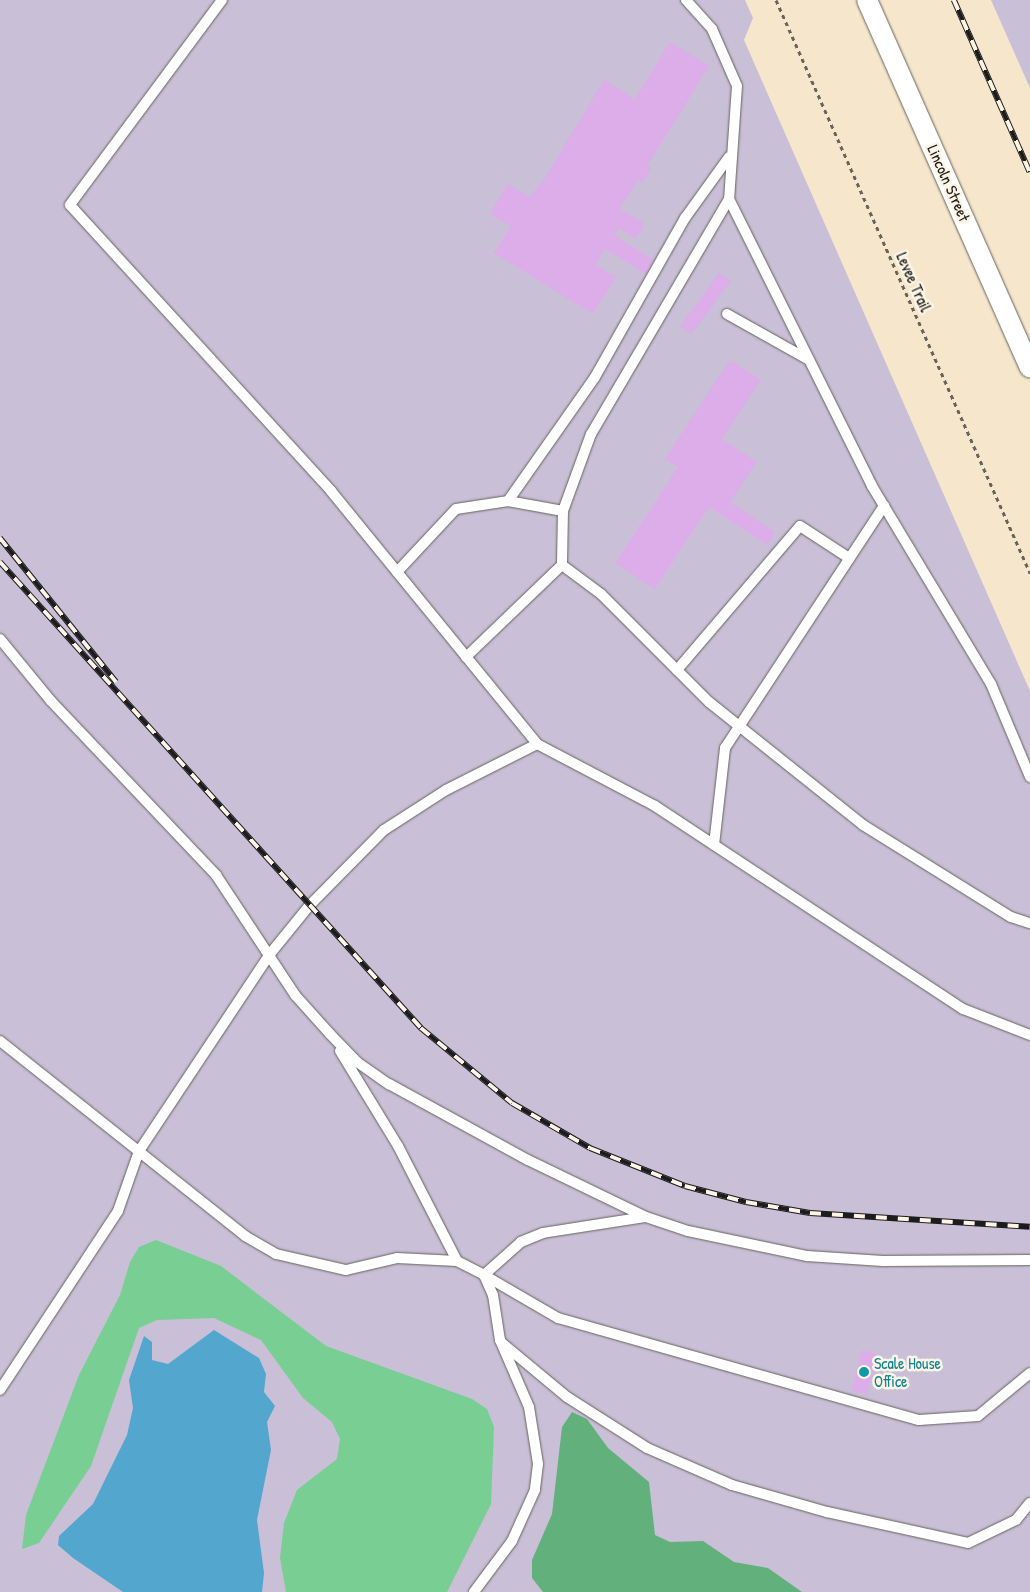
<!DOCTYPE html>
<html>
<head>
<meta charset="utf-8">
<style>
	body { margin:0 }
	#map { position:relative; width:1030px; height:1592px; overflow:hidden; background:#f5e6cc; font-family:"Patrick Hand",sans-serif }
	div>[style] { position:absolute }
	.industrial>* { inset:0; background:#c9bfd7 }
	.green>* { inset:0; background:#78ce93 }
	.forest>* { inset:0; background:#62b17d }
	.water>* { inset:0; background:#53a6ce }
	.building>* { inset:0; background:#dcade8; transform-origin:0 0 }
	.path>* { height:3px; margin-top:-1.5px; transform-origin:0; background:repeating-linear-gradient(90deg,#68635a 0 4px,transparent 0 8px) }
	.roads { filter:drop-shadow(0 0 1px #68635a) drop-shadow(0 0 1px #68635a) }
	.service>* { height:10px; margin:-5px; padding:0 5px; transform-origin:5px; border-radius:5px; background:#fff }
	.minor>* { height:20px; margin:-10px; padding:0 10px; transform-origin:10px; border-radius:10px; background:#fff }
	.rail>* { height:5.5px; margin-top:-2.75px; transform-origin:0; background:repeating-linear-gradient(90deg,#fcf5e5 0 11px,#1c1c1c 0 22px); box-sizing:border-box; border-block:1px solid #1c1c1c }
	.dots>* { width:14px; height:14px; translate:-50% -50%; box-sizing:border-box; border:2px solid #fcf5e5; border-radius:50% }
	span { translate:-50% -50%; white-space:nowrap; text-align:center; line-height:1.15; -webkit-text-stroke:5px #fcf5e5; paint-order:stroke }
	.street-label { font-size:16px; color:#1c1c1c }
	.culture-label { font-size:16px; color:#0d838f }
	.left { translate:0 -50%; text-align:left }
</style>
</head>
<body>
<div id="map">
	<div class="industrial">
		<i style="clip-path:polygon(0 0,745px 0,753px 18px,744px 40px,1030px 691px,1030px 1592px,0 1592px)"></i>
		<i style="clip-path:polygon(991px 0,1030px 0,1030px 88px)"></i>
	</div>
	<div class="green">
		<i style="clip-path:polygon(156px 1240px,221px 1266px,326px 1346px,472px 1399px,487px 1409px,494px 1427px,491px 1504px,447px 1592px,286px 1592px,280px 1558px,284px 1523px,297px 1490px,337px 1459px,340px 1439px,332px 1422px,303px 1398px,261px 1340px,214px 1318px,157px 1320px,139px 1328px,91px 1466px,39px 1543px,22px 1549px,26px 1515px,79px 1375px,120px 1295px,130px 1262px,139px 1247px)"></i>
	</div>
	<div class="forest">
		<i style="clip-path:polygon(572px 1412px,587px 1419px,608px 1448px,649px 1482px,655px 1535px,670px 1542px,703px 1541px,734px 1562px,768px 1568px,802px 1592px,543px 1592px,532px 1578px,532px 1560px,552px 1514px,562px 1427px)"></i>
	</div>
	<div class="water">
		<i style="clip-path:polygon(214px 1330px,259px 1358px,266px 1374px,264px 1392px,275px 1406px,267px 1422px,271px 1450px,257px 1520px,264px 1573px,262px 1592px,123px 1592px,73px 1558px,58px 1545px,59px 1536px,93px 1504px,127px 1435px,133px 1408px,129px 1380px,144px 1336px,152px 1342px,152px 1360px,168px 1364px)"></i>
	</div>
	<div class="building">
		<i style="clip-path:polygon(670px 42px,709px 66px,647px 166px,651px 168px,642px 183px,638px 180px,620px 209px,645px 224px,636px 239px,619px 228px,614px 235px,654px 260px,646px 274px,605px 249px,596px 265px,616px 277px,593px 314px,494px 253px,511px 226px,490px 214px,508px 184px,529px 197px,543px 181px,604px 80px,635px 99px)"></i>
		<i style="left:719px;top:273px;width:14px;height:66px;rotate:36deg"></i>
		<i style="clip-path:polygon(730px 360px,761px 380px,722px 439px,757px 462px,730px 502px,775px 532px,767px 545px,709px 507px,655px 589px,615px 563px,678px 467px,665px 459px)"></i>
		<i style="left:862px;top:1350px;width:16px;height:42px;rotate:15deg"></i>
	</div>
	<div class="path">
		<i style="left:776px;top:0;width:627px;rotate:66.09deg"></i>
	</div>
	<div class="roads">
		<div class="service">
			<i style="left:222px;top:0;width:255px;rotate:126.6deg"></i>
			<i style="left:70px;top:205px;width:387px;rotate:47.6deg"></i>
			<i style="left:331px;top:491px;width:326px;rotate:50.8deg"></i>
			<i style="left:537px;top:744px;width:133px;rotate:27.7deg"></i>
			<i style="left:655px;top:806px;width:369px;rotate:33.4deg"></i>
			<i style="left:963px;top:1009px;width:72px;rotate:21.2deg"></i>
			<i style="left:686px;top:0;width:39px;rotate:48deg"></i>
			<i style="left:712px;top:29px;width:62px;rotate:66.3deg"></i>
			<i style="left:737px;top:86px;width:113px;rotate:94deg"></i>
			<i style="left:729px;top:199px;width:321px;rotate:63.5deg"></i>
			<i style="left:872px;top:486px;width:231px;rotate:59deg"></i>
			<i style="left:991px;top:684px;width:101px;rotate:67.2deg"></i>
			<i style="left:729px;top:199px;width:273px;rotate:120.4deg"></i>
			<i style="left:591px;top:434px;width:82px;rotate:110deg"></i>
			<i style="left:563px;top:511px;width:54px;rotate:91.1deg"></i>
			<i style="left:562px;top:565px;width:49px;rotate:36.6deg"></i>
			<i style="left:601px;top:594px;width:153px;rotate:45deg"></i>
			<i style="left:709px;top:702px;width:197px;rotate:38.6deg"></i>
			<i style="left:863px;top:825px;width:174px;rotate:31.9deg"></i>
			<i style="left:1011px;top:917px;width:20px;rotate:18deg"></i>
			<i style="left:727px;top:314px;width:94px;rotate:29.3deg"></i>
			<i style="left:508px;top:501px;width:151px;rotate:-54.9deg"></i>
			<i style="left:595px;top:377px;width:183px;rotate:-60.5deg"></i>
			<i style="left:685px;top:218px;width:75px;rotate:-54.2deg"></i>
			<i style="left:397px;top:572px;width:86px;rotate:-46.9deg"></i>
			<i style="left:456px;top:509px;width:53px;rotate:-8.7deg"></i>
			<i style="left:508px;top:501px;width:56px;rotate:10.3deg"></i>
			<i style="left:0;top:639px;width:80px;rotate:50.6deg"></i>
			<i style="left:51px;top:701px;width:240px;rotate:46.5deg"></i>
			<i style="left:216px;top:875px;width:144px;rotate:56.6deg"></i>
			<i style="left:295px;top:995px;width:52px;rotate:48.1deg"></i>
			<i style="left:330px;top:1034px;width:39px;rotate:46deg"></i>
			<i style="left:357px;top:1062px;width:39px;rotate:35deg"></i>
			<i style="left:389px;top:1084px;width:158px;rotate:28.7deg"></i>
			<i style="left:528px;top:1160px;width:131px;rotate:25.8deg"></i>
			<i style="left:646px;top:1217px;width:44px;rotate:18.4deg"></i>
			<i style="left:688px;top:1231px;width:122px;rotate:11.9deg"></i>
			<i style="left:807px;top:1256px;width:76px;rotate:3.8deg"></i>
			<i style="left:883px;top:1261px;width:147px;rotate:-0.4deg"></i>
			<i style="left:466px;top:657px;width:133px;rotate:-43.8deg"></i>
			<i style="left:677px;top:670px;width:189px;rotate:-49.5deg"></i>
			<i style="left:800px;top:526px;width:59px;rotate:33.1deg"></i>
			<i style="left:714px;top:845px;width:98px;rotate:-83.5deg"></i>
			<i style="left:725px;top:748px;width:290px;rotate:-56.7deg"></i>
			<i style="left:0;top:1041px;width:313px;rotate:38.5deg"></i>
			<i style="left:245px;top:1236px;width:36px;rotate:30deg"></i>
			<i style="left:276px;top:1254px;width:72px;rotate:12.9deg"></i>
			<i style="left:346px;top:1270px;width:52px;rotate:-13.2deg"></i>
			<i style="left:397px;top:1258px;width:60px;rotate:2.9deg"></i>
			<i style="left:457px;top:1261px;width:30px;rotate:27deg"></i>
			<i style="left:484px;top:1275px;width:22px;rotate:66deg"></i>
			<i style="left:493px;top:1295px;width:46px;rotate:81.2deg"></i>
			<i style="left:500px;top:1340px;width:73px;rotate:66.6deg"></i>
			<i style="left:529px;top:1407px;width:58px;rotate:81deg"></i>
			<i style="left:538px;top:1464px;width:26px;rotate:97deg"></i>
			<i style="left:535px;top:1490px;width:56px;rotate:114.3deg"></i>
			<i style="left:512px;top:1541px;width:64px;rotate:126.7deg"></i>
			<i style="left:340px;top:1051px;width:111px;rotate:58.6deg"></i>
			<i style="left:398px;top:1146px;width:129px;rotate:62.8deg"></i>
			<i style="left:645px;top:1217px;width:103px;rotate:171.1deg"></i>
			<i style="left:543px;top:1233px;width:24px;rotate:158deg"></i>
			<i style="left:521px;top:1242px;width:50px;rotate:138.3deg"></i>
			<i style="left:484px;top:1275px;width:86px;rotate:30.2deg"></i>
			<i style="left:558px;top:1318px;width:375px;rotate:15.8deg"></i>
			<i style="left:919px;top:1420px;width:59px;rotate:-3.9deg"></i>
			<i style="left:978px;top:1416px;width:67px;rotate:-39.6deg"></i>
			<i style="left:502px;top:1343px;width:85px;rotate:39.7deg"></i>
			<i style="left:567px;top:1397px;width:95px;rotate:32.5deg"></i>
			<i style="left:647px;top:1448px;width:93px;rotate:23.5deg"></i>
			<i style="left:732px;top:1485px;width:99px;rotate:15.9deg"></i>
			<i style="left:827px;top:1512px;width:144px;rotate:12.4deg"></i>
			<i style="left:968px;top:1543px;width:53px;rotate:-25.6deg"></i>
			<i style="left:1016px;top:1520px;width:22px;rotate:-51deg"></i>
			<i style="left:0;top:1390px;width:214px;rotate:-56.6deg"></i>
			<i style="left:118px;top:1211px;width:64px;rotate:-70.7deg"></i>
			<i style="left:139px;top:1151px;width:237px;rotate:-56.4deg"></i>
			<i style="left:270px;top:954px;width:62px;rotate:-50.9deg"></i>
			<i style="left:309px;top:906px;width:107px;rotate:-45.4deg"></i>
			<i style="left:384px;top:830px;width:74px;rotate:-32.8deg"></i>
			<i style="left:446px;top:790px;width:102px;rotate:-26.8deg"></i>
		</div>
		<div class="minor">
			<i style="left:867px;top:0;width:402px;rotate:66.1deg"></i>
		</div>
	</div>
	<div class="rail">
		<i style="left:954px;top:0;width:188px;rotate:66.2deg"></i>
		<i style="left:0;top:538px;width:185px;rotate:51.1deg"></i>
		<i style="left:0;top:562px;width:628px;rotate:47.9deg"></i>
		<i style="left:421px;top:1028px;width:118px;rotate:39.5deg"></i>
		<i style="left:512px;top:1103px;width:90px;rotate:30deg"></i>
		<i style="left:590px;top:1148px;width:102px;rotate:21.8deg"></i>
		<i style="left:685px;top:1186px;width:63px;rotate:14.7deg"></i>
		<i style="left:746px;top:1202px;width:65px;rotate:9.8deg"></i>
		<i style="left:810px;top:1213px;width:220px;rotate:3.6deg"></i>
	</div>
	<div class="dots">
		<i style="left:864px;top:1372px;background:#0f9aa8"></i>
	</div>
	<div class="street-label">
		<span style="left:949px;top:183px;rotate:66deg">Lincoln Street</span>
		<span style="left:914px;top:282px;rotate:66deg">Levee Trail</span>
	</div>
	<div class="culture-label">
		<span class="left" style="left:874px;top:1372px">Scale House<br>Office</span>
	</div>
</div>
</body>
</html>
